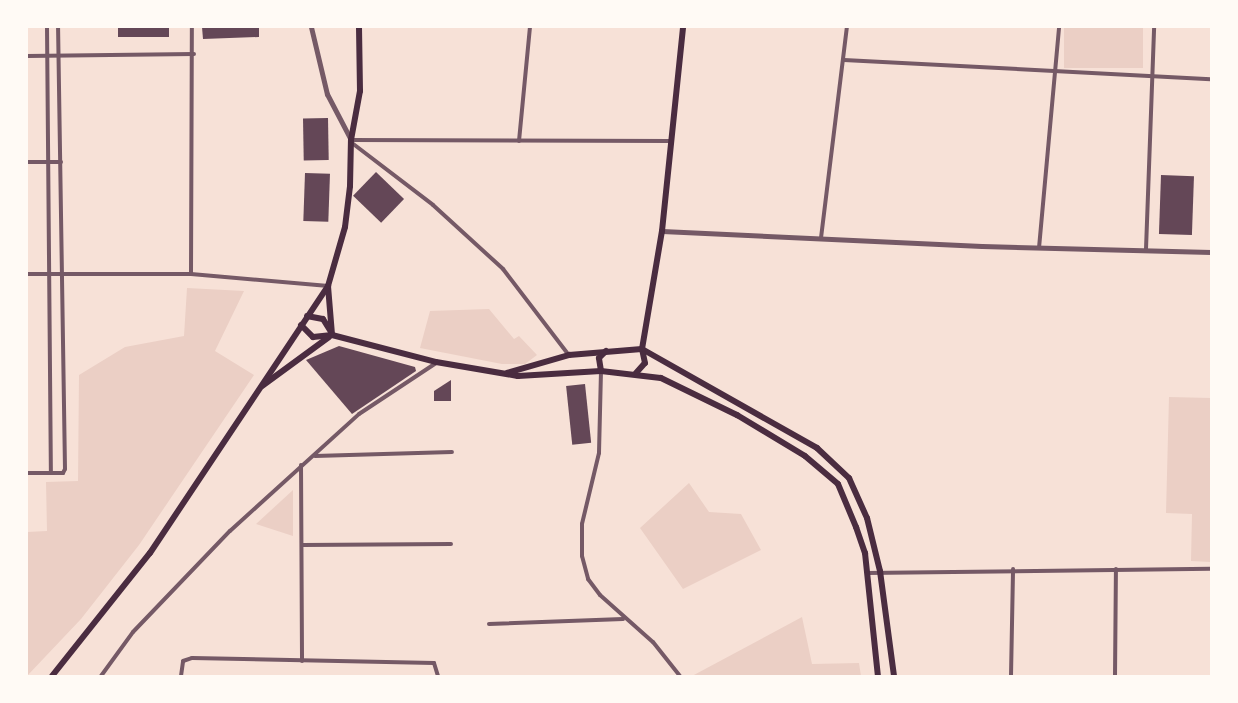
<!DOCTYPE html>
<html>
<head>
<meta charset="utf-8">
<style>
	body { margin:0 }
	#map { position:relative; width:1238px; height:703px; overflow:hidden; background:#f7e1d7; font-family:Barlow,sans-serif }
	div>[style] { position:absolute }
	.green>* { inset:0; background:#ebcfc5; transform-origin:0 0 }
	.building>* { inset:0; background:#644757; transform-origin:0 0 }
	.minor>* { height:4px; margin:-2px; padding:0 2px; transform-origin:2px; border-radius:2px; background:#755966 }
	.tertiary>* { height:5px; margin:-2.5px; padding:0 2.5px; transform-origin:2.5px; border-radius:2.5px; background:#755966 }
	.secondary>* { height:6px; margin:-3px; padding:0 3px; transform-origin:3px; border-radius:3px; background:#4a2c40 }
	span { translate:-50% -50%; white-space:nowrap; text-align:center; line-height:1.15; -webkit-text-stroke:4.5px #fffaf5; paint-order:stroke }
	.frame { position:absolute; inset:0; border:28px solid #fffaf5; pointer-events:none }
</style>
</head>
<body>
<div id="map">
	<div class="green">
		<i style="left:1064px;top:27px;width:79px;height:41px"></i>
		<i style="clip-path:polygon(187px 288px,244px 291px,215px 351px,254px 375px,139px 545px,81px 619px,27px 676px,27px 532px,47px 531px,46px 482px,78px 481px,79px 375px,125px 347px,184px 336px)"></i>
		<i style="clip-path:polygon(489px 309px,514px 339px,519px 336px,537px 355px,525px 364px,502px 364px,420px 348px,430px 311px)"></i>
		<i style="clip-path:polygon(1169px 397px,1211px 398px,1211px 562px,1191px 561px,1192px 514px,1166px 513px)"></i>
		<i style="clip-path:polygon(689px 483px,709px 512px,741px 514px,761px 550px,683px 589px,640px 528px)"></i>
		<i style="clip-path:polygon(293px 490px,293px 536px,256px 524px)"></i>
		<i style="clip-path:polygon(802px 617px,812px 664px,859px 663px,861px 676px,692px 676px)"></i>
	</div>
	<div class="building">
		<i style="left:118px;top:27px;width:51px;height:10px"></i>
		<i style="clip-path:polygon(202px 27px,259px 27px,259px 37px,203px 39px)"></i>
		<i style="left:328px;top:118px;width:42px;height:25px;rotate:89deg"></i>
		<i style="left:376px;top:172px;width:39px;height:33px;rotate:44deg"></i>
		<i style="left:305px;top:173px;width:25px;height:48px;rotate:2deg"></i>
		<i style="left:1161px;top:175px;width:33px;height:59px;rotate:2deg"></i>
		<i style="clip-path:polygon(339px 346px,415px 367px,416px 371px,352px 414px,306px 360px)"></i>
		<i style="clip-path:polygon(451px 380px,451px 401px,434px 401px,434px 391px)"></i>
		<i style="left:585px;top:384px;width:59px;height:19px;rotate:84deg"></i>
	</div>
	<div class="minor">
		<i style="left:47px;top:27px;width:446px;rotate:89.5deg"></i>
		<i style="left:27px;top:56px;width:167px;rotate:-0.7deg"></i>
		<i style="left:844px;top:60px;width:367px;rotate:3deg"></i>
		<i style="left:351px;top:140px;width:320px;rotate:0.2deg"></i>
		<i style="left:519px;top:141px;width:115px;rotate:-84.5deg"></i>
		<i style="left:352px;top:143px;width:102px;rotate:37.4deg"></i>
		<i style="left:433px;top:205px;width:95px;rotate:42.4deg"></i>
		<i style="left:503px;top:269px;width:107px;rotate:52.6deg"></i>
		<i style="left:27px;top:162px;width:34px"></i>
		<i style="left:821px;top:238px;width:213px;rotate:-83deg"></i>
		<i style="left:1039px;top:248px;width:222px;rotate:-84.8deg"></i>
		<i style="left:1146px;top:249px;width:222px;rotate:-87.9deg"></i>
		<i style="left:27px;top:274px;width:164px"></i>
		<i style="left:191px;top:274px;width:138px;rotate:5deg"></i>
		<i style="left:191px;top:274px;width:247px;rotate:-89.8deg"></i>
		<i style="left:601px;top:371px;width:82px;rotate:91.4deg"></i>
		<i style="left:599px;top:453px;width:73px;rotate:103.5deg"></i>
		<i style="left:582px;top:524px;width:32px;rotate:90deg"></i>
		<i style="left:582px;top:556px;width:24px;rotate:75deg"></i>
		<i style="left:588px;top:579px;width:20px;rotate:53deg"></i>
		<i style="left:600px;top:595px;width:71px;rotate:41.6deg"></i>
		<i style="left:653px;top:642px;width:43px;rotate:51.5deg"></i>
		<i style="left:315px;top:456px;width:137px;rotate:-1.7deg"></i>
		<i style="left:301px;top:465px;width:196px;rotate:89.7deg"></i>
		<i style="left:27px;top:473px;width:36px"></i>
		<i style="left:63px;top:473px;width:4px;rotate:-63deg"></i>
		<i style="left:65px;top:469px;width:442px;rotate:-90.9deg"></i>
		<i style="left:303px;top:545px;width:148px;rotate:-0.4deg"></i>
		<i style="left:867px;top:573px;width:344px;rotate:-0.7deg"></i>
		<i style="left:489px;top:624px;width:134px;rotate:-2.1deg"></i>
		<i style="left:101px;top:676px;width:54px;rotate:-54deg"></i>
		<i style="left:133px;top:632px;width:140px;rotate:-46.2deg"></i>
		<i style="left:230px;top:531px;width:174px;rotate:-42.2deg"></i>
		<i style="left:359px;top:414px;width:92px;rotate:-33.5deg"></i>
		<i style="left:181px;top:676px;width:15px;rotate:-82deg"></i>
		<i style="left:183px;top:661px;width:9px;rotate:-18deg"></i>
		<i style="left:192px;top:658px;width:242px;rotate:1.2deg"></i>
		<i style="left:434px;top:663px;width:14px;rotate:73deg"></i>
		<i style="left:1011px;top:676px;width:107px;rotate:-88.9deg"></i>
		<i style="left:1115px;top:676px;width:107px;rotate:-89.5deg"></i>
	</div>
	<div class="tertiary">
		<i style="left:311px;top:27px;width:69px;rotate:76.6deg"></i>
		<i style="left:327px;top:94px;width:52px;rotate:62.4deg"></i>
		<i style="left:662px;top:231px;width:320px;rotate:2.7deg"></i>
		<i style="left:982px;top:246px;width:229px;rotate:1.5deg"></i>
	</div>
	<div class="secondary">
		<i style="left:328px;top:286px;width:49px;rotate:85.3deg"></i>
		<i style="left:307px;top:316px;width:16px;rotate:11deg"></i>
		<i style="left:323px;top:319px;width:15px;rotate:58deg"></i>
		<i style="left:301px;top:325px;width:17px;rotate:45deg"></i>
		<i style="left:313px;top:337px;width:19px;rotate:-6deg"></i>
		<i style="left:332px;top:335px;width:107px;rotate:14.6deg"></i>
		<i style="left:436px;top:362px;width:83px;rotate:9.7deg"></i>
		<i style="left:518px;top:376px;width:83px;rotate:-3.4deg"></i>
		<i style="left:601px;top:371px;width:60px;rotate:6.7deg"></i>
		<i style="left:661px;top:378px;width:85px;rotate:26deg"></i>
		<i style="left:737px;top:415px;width:79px;rotate:31.1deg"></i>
		<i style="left:805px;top:456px;width:43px;rotate:40.3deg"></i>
		<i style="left:838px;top:484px;width:47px;rotate:67.3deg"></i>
		<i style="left:856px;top:527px;width:28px;rotate:71deg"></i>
		<i style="left:865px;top:553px;width:124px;rotate:84deg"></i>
		<i style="left:601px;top:371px;width:13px;rotate:-99deg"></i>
		<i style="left:599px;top:358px;width:10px;rotate:-45deg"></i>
		<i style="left:507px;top:373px;width:65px;rotate:-16.2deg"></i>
		<i style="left:569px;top:355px;width:73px;rotate:-4.7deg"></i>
		<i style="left:642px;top:349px;width:201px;rotate:29.5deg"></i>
		<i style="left:817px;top:448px;width:44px;rotate:43.2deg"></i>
		<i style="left:849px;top:478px;width:44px;rotate:65.8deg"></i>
		<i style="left:867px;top:518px;width:55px;rotate:76.2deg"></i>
		<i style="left:880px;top:571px;width:106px;rotate:82.4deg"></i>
		<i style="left:636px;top:373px;width:13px;rotate:-48deg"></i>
		<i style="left:645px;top:363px;width:14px;rotate:-102deg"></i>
		<i style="left:642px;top:349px;width:120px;rotate:-80.4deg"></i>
		<i style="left:662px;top:231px;width:205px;rotate:-84.1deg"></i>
		<i style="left:262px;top:386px;width:83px;rotate:-36.2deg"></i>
		<i style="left:52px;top:676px;width:157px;rotate:-51.5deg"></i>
		<i style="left:150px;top:553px;width:321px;rotate:-56.3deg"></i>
		<i style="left:328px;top:286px;width:61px;rotate:-73.9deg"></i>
		<i style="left:345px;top:227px;width:41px;rotate:-83deg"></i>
		<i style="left:350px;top:186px;width:46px;rotate:-88.8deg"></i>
		<i style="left:351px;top:140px;width:50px;rotate:-79.6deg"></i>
		<i style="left:360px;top:91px;width:64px;rotate:-90.9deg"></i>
	</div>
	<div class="frame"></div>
</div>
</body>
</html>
